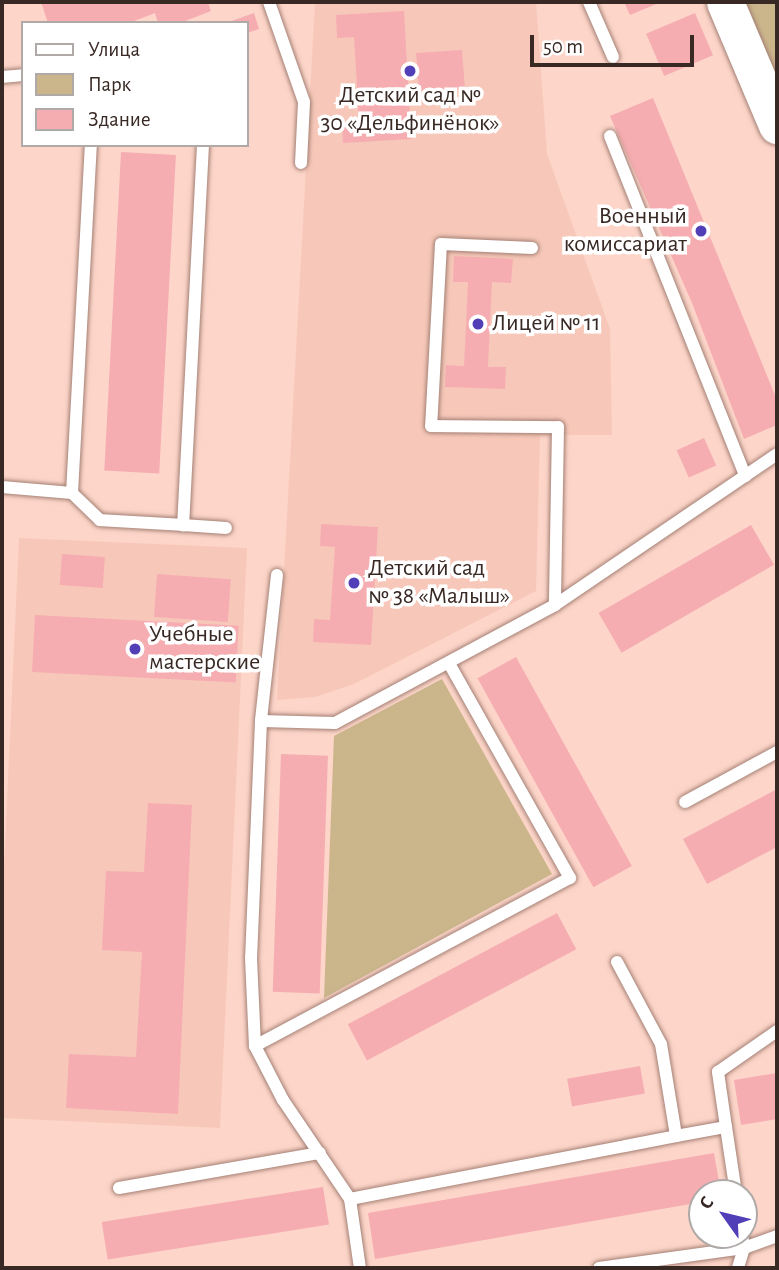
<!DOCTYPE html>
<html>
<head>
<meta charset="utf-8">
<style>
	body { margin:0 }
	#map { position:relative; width:779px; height:1270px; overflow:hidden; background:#fdd5c9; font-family:"Alegreya Sans",sans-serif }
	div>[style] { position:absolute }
	.built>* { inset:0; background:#f7c8b9 }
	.green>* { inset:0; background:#cbb68c }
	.building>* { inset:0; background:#f6adb1; transform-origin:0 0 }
	.roads { filter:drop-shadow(0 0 2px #a48075) drop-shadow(0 0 2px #a48075) }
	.lane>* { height:12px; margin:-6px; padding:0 6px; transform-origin:6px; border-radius:6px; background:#fff }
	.secondary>* { height:37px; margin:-18.5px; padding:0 18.5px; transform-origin:18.5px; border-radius:18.5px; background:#fff }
	.dots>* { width:19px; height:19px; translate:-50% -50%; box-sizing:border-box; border:4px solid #fff; border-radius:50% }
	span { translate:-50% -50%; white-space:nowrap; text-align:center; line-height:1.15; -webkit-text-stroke:7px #fff; paint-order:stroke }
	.poi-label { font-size:24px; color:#382924 }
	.right { translate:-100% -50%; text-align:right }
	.left { translate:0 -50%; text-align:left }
	.frame { position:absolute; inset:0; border:4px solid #382924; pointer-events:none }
	.legend { position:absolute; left:21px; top:21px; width:228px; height:126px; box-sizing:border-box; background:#fff; border:2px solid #afa9a7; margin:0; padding:9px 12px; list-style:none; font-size:21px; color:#382924 }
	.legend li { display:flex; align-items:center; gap:14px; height:35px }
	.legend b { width:35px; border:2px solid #afa9a7 }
	.north { position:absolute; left:688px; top:1179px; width:70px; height:70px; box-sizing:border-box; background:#fff; border:2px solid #afa9a7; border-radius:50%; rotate:304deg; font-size:19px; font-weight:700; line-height:28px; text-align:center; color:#382924 }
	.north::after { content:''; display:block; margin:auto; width:24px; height:32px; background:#513fb7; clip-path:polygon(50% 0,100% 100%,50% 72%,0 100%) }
	.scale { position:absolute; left:530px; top:35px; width:164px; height:32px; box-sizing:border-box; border:4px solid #382924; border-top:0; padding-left:9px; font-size:21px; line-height:24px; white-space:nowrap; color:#382924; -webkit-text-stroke:5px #fff; paint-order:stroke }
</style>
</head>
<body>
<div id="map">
	<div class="built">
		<i style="clip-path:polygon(315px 2px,536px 2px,547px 154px,610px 329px,612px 435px,540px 435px,536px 591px,354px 684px,315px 697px,277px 700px)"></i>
		<i style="clip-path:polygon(19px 538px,247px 548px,220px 1128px,2px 1118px,2px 912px)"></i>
	</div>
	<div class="green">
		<i style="clip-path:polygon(744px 2px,777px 2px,777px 77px)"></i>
		<i style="clip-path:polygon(442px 679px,552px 874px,324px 998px,334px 736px)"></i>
	</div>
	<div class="building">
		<i style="clip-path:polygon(41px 2px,208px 2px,211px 11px,180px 23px,158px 23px,155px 13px,129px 23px,48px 23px)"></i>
		<i style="clip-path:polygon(624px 2px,661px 2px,630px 15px)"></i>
		<i style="clip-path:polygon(404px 11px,407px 65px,417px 64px,416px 53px,462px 50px,465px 89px,419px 91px,418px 78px,408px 79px,411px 139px,343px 143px,342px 122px,359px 121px,354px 37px,337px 38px,336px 15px)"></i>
		<i style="clip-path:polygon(254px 13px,259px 29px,247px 33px,247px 23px,226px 23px)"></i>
		<i style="left:695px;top:13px;width:46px;height:53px;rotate:67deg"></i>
		<i style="clip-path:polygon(653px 98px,777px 400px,777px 425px,744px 439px,692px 303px,610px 116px)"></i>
		<i style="left:121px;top:152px;width:55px;height:319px;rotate:3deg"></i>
		<i style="clip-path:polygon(454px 256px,513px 259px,511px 283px,492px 282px,488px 367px,506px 367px,505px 389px,445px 387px,446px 365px,464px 366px,468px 282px,453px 282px)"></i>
		<i style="left:704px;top:438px;width:30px;height:30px;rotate:66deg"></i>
		<i style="clip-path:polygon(321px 524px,378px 527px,371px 645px,313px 642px,314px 619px,330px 620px,335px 547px,320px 546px)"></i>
		<i style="left:751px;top:525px;width:46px;height:176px;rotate:60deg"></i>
		<i style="left:62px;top:554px;width:43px;height:31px;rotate:4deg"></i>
		<i style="left:157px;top:574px;width:74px;height:43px;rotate:4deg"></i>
		<i style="left:35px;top:615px;width:204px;height:57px;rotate:3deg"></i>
		<i style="left:516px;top:657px;width:239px;height:44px;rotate:61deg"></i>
		<i style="left:281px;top:754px;width:47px;height:238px;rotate:2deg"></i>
		<i style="clip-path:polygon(777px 789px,777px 847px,707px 884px,683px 839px)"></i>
		<i style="clip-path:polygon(148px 803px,192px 805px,178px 1114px,66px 1108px,69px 1054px,136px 1057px,142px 952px,102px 950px,106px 871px,144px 872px)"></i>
		<i style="left:557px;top:913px;width:41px;height:237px;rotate:62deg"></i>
		<i style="left:640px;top:1066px;width:28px;height:74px;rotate:80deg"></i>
		<i style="clip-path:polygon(777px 1073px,777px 1119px,741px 1125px,734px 1080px)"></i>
		<i style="clip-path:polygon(714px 1153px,721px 1193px,702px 1193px,702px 1202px,375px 1259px,368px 1213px)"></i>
		<i style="left:323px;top:1187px;width:38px;height:224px;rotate:81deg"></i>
	</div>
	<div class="roads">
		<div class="lane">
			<i style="left:269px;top:2px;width:106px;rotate:70.7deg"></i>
			<i style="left:304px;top:102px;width:61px;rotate:92.8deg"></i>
			<i style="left:589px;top:2px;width:60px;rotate:66.4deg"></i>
			<i style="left:2px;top:77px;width:21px;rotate:-5deg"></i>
			<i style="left:610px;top:136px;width:366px;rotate:68.3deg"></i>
			<i style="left:203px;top:145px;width:381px;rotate:93deg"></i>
			<i style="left:183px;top:525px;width:43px;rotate:4deg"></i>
			<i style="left:532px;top:248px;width:91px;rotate:-177.5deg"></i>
			<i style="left:441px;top:244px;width:182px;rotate:93.1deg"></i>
			<i style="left:431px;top:426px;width:127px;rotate:0.5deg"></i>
			<i style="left:558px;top:427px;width:178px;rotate:91deg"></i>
			<i style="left:2px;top:487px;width:70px;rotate:4.9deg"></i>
			<i style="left:72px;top:493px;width:349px;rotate:-86.9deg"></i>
			<i style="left:72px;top:493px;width:39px;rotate:44deg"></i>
			<i style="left:100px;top:520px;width:83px;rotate:3.4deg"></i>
			<i style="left:277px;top:575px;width:147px;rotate:96.3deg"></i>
			<i style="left:261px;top:721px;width:237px;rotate:92.4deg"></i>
			<i style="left:251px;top:958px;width:88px;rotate:87.4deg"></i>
			<i style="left:255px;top:1046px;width:61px;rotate:62.6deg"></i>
			<i style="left:283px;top:1100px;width:120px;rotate:55.9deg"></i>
			<i style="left:350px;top:1199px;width:70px;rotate:81.8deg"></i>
			<i style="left:261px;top:721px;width:74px;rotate:1.5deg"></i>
			<i style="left:335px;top:723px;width:250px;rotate:-28.2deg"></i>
			<i style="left:555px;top:605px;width:268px;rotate:-34.2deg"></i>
			<i style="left:685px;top:802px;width:105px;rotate:-28.5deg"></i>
			<i style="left:617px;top:962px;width:93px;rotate:61.8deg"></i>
			<i style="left:661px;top:1044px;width:93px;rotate:80.7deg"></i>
			<i style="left:676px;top:1136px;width:51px;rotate:-10.2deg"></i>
			<i style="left:726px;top:1127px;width:67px;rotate:81.4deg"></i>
			<i style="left:255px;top:1046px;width:357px;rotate:-28.1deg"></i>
			<i style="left:570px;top:878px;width:247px;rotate:-119.4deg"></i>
			<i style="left:726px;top:1127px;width:56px;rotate:-98.3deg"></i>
			<i style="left:718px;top:1072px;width:72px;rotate:-34.8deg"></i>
			<i style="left:119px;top:1188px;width:204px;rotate:-9.9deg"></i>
			<i style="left:350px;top:1199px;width:332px;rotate:-10.9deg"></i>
			<i style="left:742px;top:1235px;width:13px;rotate:81deg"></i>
			<i style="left:744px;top:1248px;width:35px;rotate:-20deg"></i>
			<i style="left:599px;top:1268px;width:146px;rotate:-7.9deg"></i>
			<i style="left:744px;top:1248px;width:21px;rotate:107deg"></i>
		</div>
		<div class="secondary">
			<i style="left:725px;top:2px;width:134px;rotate:67.1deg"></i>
		</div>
	</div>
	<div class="dots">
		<i style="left:410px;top:71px;background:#513fb7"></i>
		<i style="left:701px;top:231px;background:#513fb7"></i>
		<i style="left:478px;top:324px;background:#513fb7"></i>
		<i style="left:354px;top:583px;background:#513fb7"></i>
		<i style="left:135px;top:649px;background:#513fb7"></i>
	</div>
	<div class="poi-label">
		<span style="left:410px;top:110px">Детский сад №<br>30 «Дельфинёнок»</span>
		<span class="right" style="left:687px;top:231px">Военный<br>комиссариат</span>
		<span class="left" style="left:492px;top:324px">Лицей № 11</span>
		<span class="left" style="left:368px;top:583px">Детский сад<br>№ 38 «Малыш»</span>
		<span class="left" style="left:149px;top:649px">Учебные<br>мастерские</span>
	</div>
	<div class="frame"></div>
	<ul class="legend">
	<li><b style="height:9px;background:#fff"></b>Улица</li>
	<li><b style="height:19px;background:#cbb68c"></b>Парк</li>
	<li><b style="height:19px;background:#f6adb1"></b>Здание</li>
	</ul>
	<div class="north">С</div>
	<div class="scale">50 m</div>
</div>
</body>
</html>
